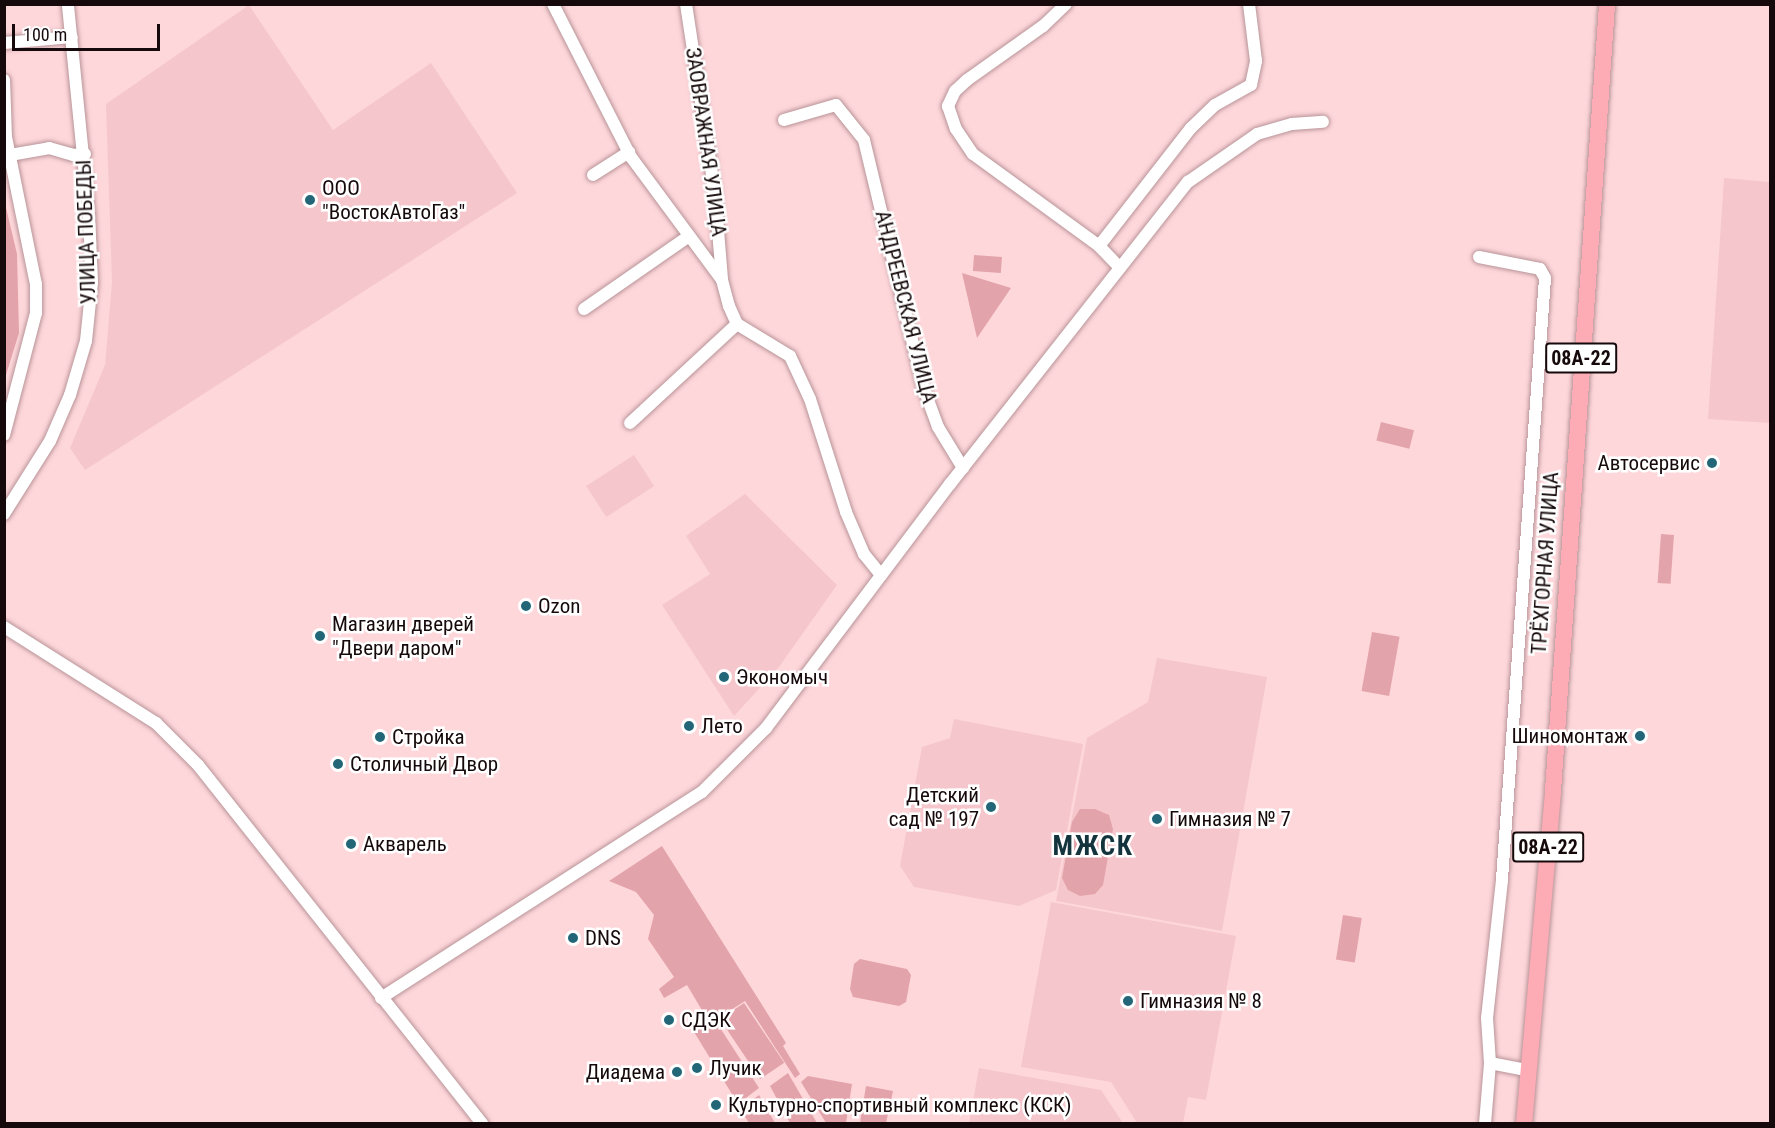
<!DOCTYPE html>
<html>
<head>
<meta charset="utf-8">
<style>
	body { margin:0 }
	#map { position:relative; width:1775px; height:1128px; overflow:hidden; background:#fed7db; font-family:"Roboto Condensed",sans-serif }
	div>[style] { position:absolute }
	.built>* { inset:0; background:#f5c7cc; transform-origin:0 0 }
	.green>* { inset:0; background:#e3a3aa; transform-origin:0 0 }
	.roads { filter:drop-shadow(0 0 2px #b89498) drop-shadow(0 0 2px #b89498) }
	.minor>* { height:12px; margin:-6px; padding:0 6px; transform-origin:6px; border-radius:6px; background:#fff }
	.highway>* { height:16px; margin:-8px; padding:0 8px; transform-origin:8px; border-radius:8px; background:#fdacb6 }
	.dots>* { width:16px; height:16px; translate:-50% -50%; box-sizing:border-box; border:3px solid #fff; border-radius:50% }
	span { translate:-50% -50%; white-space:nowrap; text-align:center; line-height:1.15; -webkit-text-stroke:5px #fff; paint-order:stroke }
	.shield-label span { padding:2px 4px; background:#fff; border:2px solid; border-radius:4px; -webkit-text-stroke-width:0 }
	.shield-label { font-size:20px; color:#15090b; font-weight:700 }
	.street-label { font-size:21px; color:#15090b }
	.poi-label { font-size:21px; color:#15090b }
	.left { translate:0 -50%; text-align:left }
	.right { translate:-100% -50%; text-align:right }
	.district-label { font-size:27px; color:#14343d; font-weight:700; letter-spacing:1.5px }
	.frame { position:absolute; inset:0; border:6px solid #15090b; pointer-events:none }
	.scale { position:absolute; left:12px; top:24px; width:148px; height:27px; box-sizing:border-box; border:3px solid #15090b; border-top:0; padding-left:8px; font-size:18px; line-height:21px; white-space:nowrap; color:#15090b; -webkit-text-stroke:4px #fff; paint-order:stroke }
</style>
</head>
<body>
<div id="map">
	<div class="built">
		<i style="clip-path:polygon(249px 5px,333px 130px,431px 63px,517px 193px,85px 470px,70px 448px,105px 365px,112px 282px,106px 104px)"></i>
		<i style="clip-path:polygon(1724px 178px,1770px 182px,1770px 423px,1708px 419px)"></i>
		<i style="left:634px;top:455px;width:37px;height:57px;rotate:57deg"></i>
		<i style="clip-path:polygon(745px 494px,837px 585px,779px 667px,734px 716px,662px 605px,710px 574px,686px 536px)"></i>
		<i style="clip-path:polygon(1157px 658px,1267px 677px,1222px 931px,1056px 901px,1087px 738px,1148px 702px)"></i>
		<i style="clip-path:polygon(954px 719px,1083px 744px,1056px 890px,1019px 906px,914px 887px,900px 866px,922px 747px,950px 738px)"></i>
		<i style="clip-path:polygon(1051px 902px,1236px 936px,1206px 1100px,1188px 1097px,1183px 1123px,1137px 1123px,1111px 1082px,1021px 1067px)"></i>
		<i style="clip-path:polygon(979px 1068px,1101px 1090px,1123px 1123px,969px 1123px)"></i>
	</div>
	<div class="green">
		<i style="clip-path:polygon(4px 199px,17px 254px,19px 333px,5px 378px)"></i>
		<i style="left:974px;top:255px;width:28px;height:16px;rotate:4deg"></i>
		<i style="clip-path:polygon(962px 273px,1011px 288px,977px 338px)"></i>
		<i style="left:1381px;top:422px;width:34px;height:19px;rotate:14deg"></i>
		<i style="left:1661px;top:534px;width:13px;height:49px;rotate:4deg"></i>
		<i style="left:1372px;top:632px;width:28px;height:60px;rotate:10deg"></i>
		<i style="clip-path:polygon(1080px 809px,1095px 809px,1109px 815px,1113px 829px,1103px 885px,1095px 894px,1080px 896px,1068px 890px,1062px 878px,1072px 822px)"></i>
		<i style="clip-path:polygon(662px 846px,786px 1043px,783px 1046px,800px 1074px,795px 1078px,745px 1001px,715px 1020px,759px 1088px,738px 1104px,691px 1027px,706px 1017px,687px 985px,664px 998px,659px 989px,674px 977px,648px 939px,654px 915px,636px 892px,609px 881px)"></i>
		<i style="left:1343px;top:915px;width:19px;height:45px;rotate:9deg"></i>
		<i style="clip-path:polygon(860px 959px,907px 969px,911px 975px,906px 1002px,899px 1006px,853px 997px,850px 989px,854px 964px)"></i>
		<i style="left:744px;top:1003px;width:72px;height:29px;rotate:56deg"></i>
		<i style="clip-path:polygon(788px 1073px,817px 1123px,790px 1123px,770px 1086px)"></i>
		<i style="clip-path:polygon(808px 1076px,852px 1084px,846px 1123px,826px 1123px,801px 1082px)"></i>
		<i style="clip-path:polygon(866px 1086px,893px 1091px,886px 1123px,860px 1123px)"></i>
		<i style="clip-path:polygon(759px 1095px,775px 1123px,749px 1123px,740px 1109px)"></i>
	</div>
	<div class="roads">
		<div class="minor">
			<i style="left:553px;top:4px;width:172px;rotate:63deg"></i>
			<i style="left:631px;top:157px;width:153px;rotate:53.5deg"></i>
			<i style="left:686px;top:4px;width:192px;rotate:81.3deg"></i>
			<i style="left:715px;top:194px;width:86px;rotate:85.3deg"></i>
			<i style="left:722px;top:280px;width:27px;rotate:75deg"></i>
			<i style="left:729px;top:306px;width:20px;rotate:66deg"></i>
			<i style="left:737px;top:324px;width:62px;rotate:31.1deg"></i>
			<i style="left:790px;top:356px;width:47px;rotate:65.1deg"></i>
			<i style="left:810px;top:399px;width:119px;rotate:72.3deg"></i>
			<i style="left:846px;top:512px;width:46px;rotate:66.8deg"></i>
			<i style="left:864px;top:554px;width:27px;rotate:51deg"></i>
			<i style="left:1066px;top:4px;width:32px;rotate:136deg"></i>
			<i style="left:1043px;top:26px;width:93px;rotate:144.6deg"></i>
			<i style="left:967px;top:80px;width:16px;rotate:137deg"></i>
			<i style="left:955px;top:91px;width:17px;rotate:115deg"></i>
			<i style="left:948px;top:106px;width:24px;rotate:71deg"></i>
			<i style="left:956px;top:129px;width:30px;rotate:56deg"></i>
			<i style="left:973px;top:154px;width:156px;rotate:36.1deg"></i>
			<i style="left:1099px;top:246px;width:30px;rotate:46deg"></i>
			<i style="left:4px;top:43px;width:68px;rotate:-5deg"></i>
			<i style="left:4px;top:80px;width:57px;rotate:88deg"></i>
			<i style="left:6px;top:137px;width:150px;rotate:78.5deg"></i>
			<i style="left:36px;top:284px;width:29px;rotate:90deg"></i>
			<i style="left:36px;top:313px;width:126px;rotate:104.7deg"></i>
			<i style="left:784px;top:120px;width:54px;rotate:-16.1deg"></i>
			<i style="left:836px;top:105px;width:45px;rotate:51.3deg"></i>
			<i style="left:864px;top:140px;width:256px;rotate:76.5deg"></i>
			<i style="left:924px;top:389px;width:40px;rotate:69.8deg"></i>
			<i style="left:938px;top:427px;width:48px;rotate:58.6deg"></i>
			<i style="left:10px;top:155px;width:40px;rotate:-10deg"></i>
			<i style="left:49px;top:148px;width:25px;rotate:16deg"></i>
			<i style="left:73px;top:155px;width:12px;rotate:-5deg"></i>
			<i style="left:593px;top:175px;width:43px;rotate:-32.6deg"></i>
			<i style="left:1099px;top:246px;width:150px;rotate:-52.1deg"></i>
			<i style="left:1191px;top:128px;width:33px;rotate:-44deg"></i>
			<i style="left:1215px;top:105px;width:41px;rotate:-29.1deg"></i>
			<i style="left:1251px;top:85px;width:25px;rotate:-78deg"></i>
			<i style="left:1256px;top:61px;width:57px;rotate:-97deg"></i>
			<i style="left:1479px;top:257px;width:62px;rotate:11.1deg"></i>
			<i style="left:1540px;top:269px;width:10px;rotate:61deg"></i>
			<i style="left:1545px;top:278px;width:604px;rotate:94.09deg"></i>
			<i style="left:1502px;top:880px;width:139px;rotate:96.2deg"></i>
			<i style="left:1487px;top:1018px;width:45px;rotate:86.2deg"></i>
			<i style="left:1490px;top:1063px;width:61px;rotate:94.7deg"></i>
			<i style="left:584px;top:309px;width:128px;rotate:-34.8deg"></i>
			<i style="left:630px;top:423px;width:146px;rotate:-42.8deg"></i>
			<i style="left:4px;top:514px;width:86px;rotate:-57.8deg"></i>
			<i style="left:50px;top:441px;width:50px;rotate:-66.5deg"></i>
			<i style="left:70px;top:395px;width:56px;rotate:-73.5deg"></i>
			<i style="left:86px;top:341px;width:59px;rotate:-84.2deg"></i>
			<i style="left:92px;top:282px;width:66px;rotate:-92.6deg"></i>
			<i style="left:89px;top:216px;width:213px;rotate:-95.7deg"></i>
			<i style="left:4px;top:627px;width:180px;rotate:32.3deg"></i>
			<i style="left:156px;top:723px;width:59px;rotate:45deg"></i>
			<i style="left:198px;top:765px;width:458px;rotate:51.6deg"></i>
			<i style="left:381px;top:998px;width:381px;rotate:-32.7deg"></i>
			<i style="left:702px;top:792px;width:91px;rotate:-45deg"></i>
			<i style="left:766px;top:728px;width:306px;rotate:-53deg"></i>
			<i style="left:950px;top:484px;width:385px;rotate:-51.8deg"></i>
			<i style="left:1188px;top:182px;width:84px;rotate:-34.8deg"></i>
			<i style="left:1257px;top:134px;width:36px;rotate:-16deg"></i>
			<i style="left:1292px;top:124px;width:31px;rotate:-4deg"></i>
			<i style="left:1490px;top:1063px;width:38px;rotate:11deg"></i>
		</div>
		<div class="highway">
			<i style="left:1524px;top:1124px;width:334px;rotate:-85deg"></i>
			<i style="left:1553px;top:791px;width:789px;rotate:-86.07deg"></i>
		</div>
	</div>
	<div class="dots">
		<i style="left:310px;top:200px;background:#226678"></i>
		<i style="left:1712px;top:463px;background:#226678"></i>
		<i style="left:526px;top:606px;background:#226678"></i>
		<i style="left:320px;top:636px;background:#226678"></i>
		<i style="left:724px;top:677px;background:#226678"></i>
		<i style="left:689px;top:726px;background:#226678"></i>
		<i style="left:1640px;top:736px;background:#226678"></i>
		<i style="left:380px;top:737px;background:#226678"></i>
		<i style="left:338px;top:764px;background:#226678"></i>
		<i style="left:991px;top:807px;background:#226678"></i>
		<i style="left:1157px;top:819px;background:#226678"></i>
		<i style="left:351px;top:844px;background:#226678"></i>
		<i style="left:573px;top:938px;background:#226678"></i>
		<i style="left:1128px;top:1001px;background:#226678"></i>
		<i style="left:669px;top:1020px;background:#226678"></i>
		<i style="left:697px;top:1068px;background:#226678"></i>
		<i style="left:677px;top:1072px;background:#226678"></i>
		<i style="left:716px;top:1105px;background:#226678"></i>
	</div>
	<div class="shield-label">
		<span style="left:1581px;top:358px">08А-22</span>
		<span style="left:1548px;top:847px">08А-22</span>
	</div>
	<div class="street-label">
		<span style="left:706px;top:142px;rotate:82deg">ЗАОВРАЖНАЯ УЛИЦА</span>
		<span style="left:86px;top:232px;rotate:-92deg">УЛИЦА ПОБЕДЫ</span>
		<span style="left:906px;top:307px;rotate:76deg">АНДРЕЕВСКАЯ УЛИЦА</span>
		<span style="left:1545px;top:563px;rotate:-86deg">ТРЁХГОРНАЯ УЛИЦА</span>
	</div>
	<div class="poi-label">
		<span class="left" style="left:322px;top:200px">ООО<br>"ВостокАвтоГаз"</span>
		<span class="right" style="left:1700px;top:463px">Автосервис</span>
		<span class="left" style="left:538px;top:606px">Ozon</span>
		<span class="left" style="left:332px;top:636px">Магазин дверей<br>"Двери даром"</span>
		<span class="left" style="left:736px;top:677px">Экономыч</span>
		<span class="left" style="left:701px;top:726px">Лето</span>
		<span class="right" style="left:1628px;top:736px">Шиномонтаж</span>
		<span class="left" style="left:392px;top:737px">Стройка</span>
		<span class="left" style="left:350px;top:764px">Столичный Двор</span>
		<span class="right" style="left:979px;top:807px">Детский<br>сад № 197</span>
		<span class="left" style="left:1169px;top:819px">Гимназия № 7</span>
		<span class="left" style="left:363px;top:844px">Акварель</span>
		<span class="left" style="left:585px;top:938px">DNS</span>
		<span class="left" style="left:1140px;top:1001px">Гимназия № 8</span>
		<span class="left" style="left:681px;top:1020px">СДЭК</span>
		<span class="left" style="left:709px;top:1068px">Лучик</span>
		<span class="right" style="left:665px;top:1072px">Диадема</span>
		<span class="left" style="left:728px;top:1105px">Культурно-спортивный комплекс (КСК)</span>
	</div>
	<div class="district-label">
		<span style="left:1093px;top:847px">МЖСК</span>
	</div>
	<div class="frame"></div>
	<div class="scale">100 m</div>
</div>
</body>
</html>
